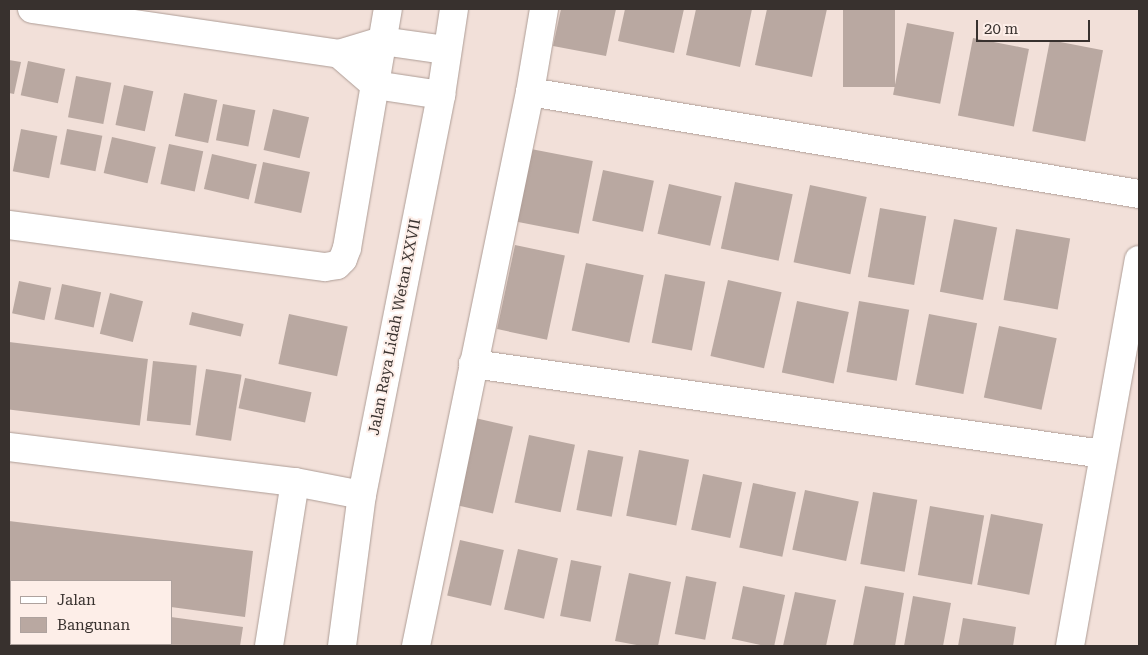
<!DOCTYPE html>
<html>
<head>
<meta charset="utf-8">
<style>
	body { margin:0 }
	#map { position:relative; width:1148px; height:655px; overflow:hidden; background:#f2e0d9; font-family:"Roboto Serif",serif }
	div>[style] { position:absolute }
	.building>* { inset:0; background:#b9a8a1; transform-origin:0 0 }
	.roads { filter:drop-shadow(0 0 1px #ae9d96) drop-shadow(0 0 1px #ae9d96) }
	.minor>* { height:28px; margin:-14px; padding:0 14px; transform-origin:14px; border-radius:14px; background:#fff }
	span { translate:-50% -50%; white-space:nowrap; text-align:center; line-height:1.15; -webkit-text-stroke:4px #fdeee8; paint-order:stroke }
	.street-label { font-size:15px; color:#38312e }
	.frame { position:absolute; inset:0; border:10px solid #38312e; pointer-events:none }
	.legend { position:absolute; left:10px; top:580px; width:162px; height:65px; box-sizing:border-box; background:#fdeee8; border:1px solid #aea29e; margin:0; padding:6px 9px; list-style:none; font-size:15px; color:#38312e }
	.legend li { display:flex; align-items:center; gap:10px; height:25px }
	.legend b { width:25px; border:1px solid #aea29e }
	.scale { position:absolute; left:976px; top:20px; width:114px; height:22px; box-sizing:border-box; border:2px solid #38312e; border-top:0; padding-left:6px; font-size:15px; line-height:18px; white-space:nowrap; color:#38312e; -webkit-text-stroke:4px #fdeee8; paint-order:stroke }
</style>
</head>
<body>
<div id="map">
	<div class="building">
		<i style="clip-path:polygon(561px 9px,616px 9px,606px 56px,553px 46px)"></i>
		<i style="clip-path:polygon(625px 9px,684px 9px,674px 53px,618px 41px)"></i>
		<i style="clip-path:polygon(696px 9px,752px 9px,740px 67px,686px 55px)"></i>
		<i style="clip-path:polygon(767px 9px,827px 9px,812px 77px,755px 65px)"></i>
		<i style="left:843px;top:9px;width:52px;height:78px"></i>
		<i style="left:907px;top:23px;width:48px;height:73px;rotate:11deg"></i>
		<i style="left:973px;top:38px;width:57px;height:79px;rotate:11deg"></i>
		<i style="left:1050px;top:40px;width:54px;height:93px;rotate:11deg"></i>
		<i style="clip-path:polygon(9px 60px,21px 62px,14px 94px,9px 93px)"></i>
		<i style="left:28px;top:61px;width:38px;height:35px;rotate:12deg"></i>
		<i style="left:76px;top:76px;width:36px;height:42px;rotate:11deg"></i>
		<i style="left:124px;top:85px;width:30px;height:41px;rotate:12deg"></i>
		<i style="left:184px;top:93px;width:34px;height:44px;rotate:12deg"></i>
		<i style="left:223px;top:104px;width:33px;height:37px;rotate:11deg"></i>
		<i style="left:273px;top:109px;width:37px;height:42px;rotate:13deg"></i>
		<i style="left:21px;top:129px;width:37px;height:43px;rotate:11deg"></i>
		<i style="left:67px;top:129px;width:36px;height:36px;rotate:11deg"></i>
		<i style="left:112px;top:137px;width:45px;height:37px;rotate:13deg"></i>
		<i style="left:169px;top:144px;width:35px;height:41px;rotate:12deg"></i>
		<i style="left:531px;top:149px;width:63px;height:74px;rotate:11deg"></i>
		<i style="left:212px;top:154px;width:46px;height:36px;rotate:13deg"></i>
		<i style="left:263px;top:162px;width:48px;height:42px;rotate:12deg"></i>
		<i style="left:603px;top:170px;width:52px;height:52px;rotate:12deg"></i>
		<i style="left:735px;top:182px;width:59px;height:68px;rotate:12deg"></i>
		<i style="left:669px;top:184px;width:54px;height:51px;rotate:13deg"></i>
		<i style="left:810px;top:185px;width:58px;height:79px;rotate:12deg"></i>
		<i style="left:880px;top:208px;width:47px;height:70px;rotate:10deg"></i>
		<i style="left:954px;top:219px;width:44px;height:74px;rotate:11deg"></i>
		<i style="left:1016px;top:229px;width:55px;height:72px;rotate:10deg"></i>
		<i style="left:515px;top:245px;width:51px;height:86px;rotate:12deg"></i>
		<i style="left:586px;top:263px;width:59px;height:69px;rotate:12deg"></i>
		<i style="left:665px;top:274px;width:41px;height:70px;rotate:11deg"></i>
		<i style="left:728px;top:280px;width:55px;height:78px;rotate:13deg"></i>
		<i style="left:19px;top:281px;width:33px;height:33px;rotate:12deg"></i>
		<i style="left:62px;top:284px;width:40px;height:36px;rotate:12deg"></i>
		<i style="left:110px;top:293px;width:34px;height:42px;rotate:14deg"></i>
		<i style="left:797px;top:301px;width:53px;height:73px;rotate:12deg"></i>
		<i style="left:859px;top:301px;width:51px;height:72px;rotate:10deg"></i>
		<i style="left:192px;top:312px;width:53px;height:13px;rotate:13deg"></i>
		<i style="left:289px;top:314px;width:60px;height:51px;rotate:12deg"></i>
		<i style="left:929px;top:314px;width:49px;height:72px;rotate:11deg"></i>
		<i style="left:999px;top:326px;width:59px;height:73px;rotate:12deg"></i>
		<i style="left:9px;top:342px;width:140px;height:67px;rotate:7deg"></i>
		<i style="left:153px;top:361px;width:44px;height:60px;rotate:6deg"></i>
		<i style="left:206px;top:369px;width:36px;height:67px;rotate:9deg"></i>
		<i style="left:245px;top:378px;width:68px;height:31px;rotate:12deg"></i>
		<i style="left:475px;top:418px;width:39px;height:89px;rotate:13deg"></i>
		<i style="left:529px;top:435px;width:47px;height:69px;rotate:12deg"></i>
		<i style="left:588px;top:450px;width:36px;height:61px;rotate:11deg"></i>
		<i style="left:639px;top:450px;width:51px;height:67px;rotate:11deg"></i>
		<i style="left:703px;top:474px;width:40px;height:57px;rotate:12deg"></i>
		<i style="left:753px;top:483px;width:44px;height:66px;rotate:12deg"></i>
		<i style="left:805px;top:490px;width:55px;height:61px;rotate:12deg"></i>
		<i style="left:873px;top:492px;width:45px;height:73px;rotate:10deg"></i>
		<i style="left:930px;top:506px;width:55px;height:70px;rotate:10deg"></i>
		<i style="left:991px;top:514px;width:53px;height:72px;rotate:11deg"></i>
		<i style="clip-path:polygon(9px 521px,253px 551px,245px 617px,171px 607px,171px 581px,11px 581px,11px 588px,9px 587px)"></i>
		<i style="left:460px;top:540px;width:45px;height:57px;rotate:13deg"></i>
		<i style="left:518px;top:549px;width:41px;height:62px;rotate:13deg"></i>
		<i style="left:571px;top:560px;width:31px;height:57px;rotate:11deg"></i>
		<i style="clip-path:polygon(629px 573px,671px 582px,658px 646px,642px 646px,615px 641px)"></i>
		<i style="left:686px;top:576px;width:31px;height:59px;rotate:11deg"></i>
		<i style="left:743px;top:586px;width:43px;height:54px;rotate:12deg"></i>
		<i style="clip-path:polygon(865px 586px,904px 593px,895px 646px,853px 646px)"></i>
		<i style="clip-path:polygon(795px 592px,836px 600px,826px 646px,783px 646px)"></i>
		<i style="clip-path:polygon(913px 596px,951px 603px,943px 646px,904px 646px)"></i>
		<i style="clip-path:polygon(9px 597px,11px 597px,11px 644px,13px 644px,13px 646px,9px 646px)"></i>
		<i style="clip-path:polygon(171px 617px,243px 627px,240px 646px,128px 646px,128px 644px,171px 644px)"></i>
		<i style="clip-path:polygon(963px 618px,1016px 627px,1013px 646px,958px 646px)"></i>
	</div>
	<div class="roads">
		<div class="minor">
			<i style="left:32px;top:9px;width:310px;rotate:8.3deg"></i>
			<i style="left:339px;top:54px;width:45px;rotate:-16.8deg"></i>
			<i style="left:382px;top:41px;width:65px;rotate:8deg"></i>
			<i style="left:339px;top:54px;width:48px;rotate:40.7deg"></i>
			<i style="left:375px;top:85px;width:67px;rotate:8.6deg"></i>
			<i style="left:530px;top:92px;width:617px;rotate:9.51deg"></i>
			<i style="left:9px;top:225px;width:319px;rotate:7.6deg"></i>
			<i style="left:325px;top:267px;width:12px;rotate:-9deg"></i>
			<i style="left:337px;top:265px;width:8px;rotate:-45deg"></i>
			<i style="left:343px;top:259px;width:12px;rotate:-70deg"></i>
			<i style="left:347px;top:248px;width:242px;rotate:-80.3deg"></i>
			<i style="left:473px;top:364px;width:636px;rotate:8.13deg"></i>
			<i style="left:9px;top:447px;width:288px;rotate:7deg"></i>
			<i style="left:295px;top:482px;width:68px;rotate:11deg"></i>
			<i style="left:269px;top:646px;width:166px;rotate:-81deg"></i>
			<i style="left:342px;top:646px;width:152px;rotate:-82.5deg"></i>
			<i style="left:362px;top:495px;width:408px;rotate:-78.8deg"></i>
			<i style="left:441px;top:95px;width:87px;rotate:-81.4deg"></i>
			<i style="left:416px;top:646px;width:566px;rotate:-78.37deg"></i>
			<i style="left:530px;top:92px;width:84px;rotate:-80.4deg"></i>
			<i style="left:1070px;top:646px;width:392px;rotate:-79.9deg"></i>
		</div>
	</div>
	<div class="street-label">
		<span style="left:395px;top:327px;rotate:-79deg">Jalan Raya Lidah Wetan XXVII</span>
	</div>
	<div class="frame"></div>
	<ul class="legend">
	<li><b style="height:6px;background:#fff"></b>Jalan</li>
	<li><b style="height:14px;background:#b9a8a1"></b>Bangunan</li>
	</ul>
	<div class="scale">20 m</div>
</div>
</body>
</html>
